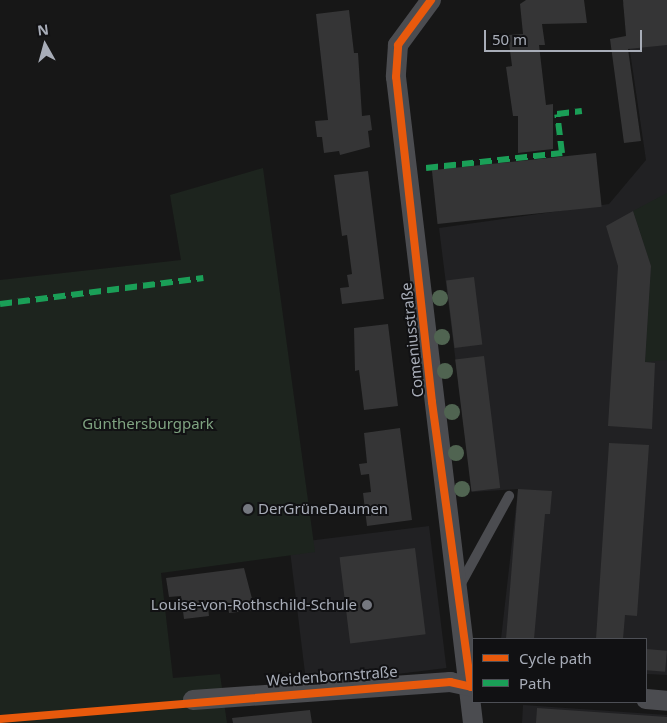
<!DOCTYPE html>
<html>
<head>
<meta charset="utf-8">
<style>
	body { margin:0 }
	#map { position:relative; width:667px; height:723px; overflow:hidden; background:#171717; font-family:"Noto Sans",sans-serif }
	div>[style] { position:absolute }
	.built>* { inset:0; background:#212123; transform-origin:0 0 }
	.green>* { inset:0; background:#1d241e }
	.building>* { inset:0; background:#353536; transform-origin:0 0 }
	.lane>* { height:10px; margin:-5px; padding:0 5px; transform-origin:5px; border-radius:5px; background:#4b4c50 }
	.street>* { height:20px; margin:-10px; padding:0 10px; transform-origin:10px; border-radius:10px; background:#4b4c50 }
	.quiet>* { height:6px; margin-top:-3px; transform-origin:0; background:repeating-linear-gradient(90deg,#1a9f57 0 12px,transparent 0 18px) }
	.cycleway>* { height:8px; margin:-4px; padding:0 4px; transform-origin:4px; border-radius:4px; background:#e8590c }
	.trees>* { width:16px; height:16px; margin:-8px; border-radius:50%; background:#506451 }
	.dots>* { width:14px; height:14px; translate:-50% -50%; box-sizing:border-box; border:2px solid #111113; border-radius:50% }
	span { translate:-50% -50%; white-space:nowrap; text-align:center; line-height:1.15; -webkit-text-stroke:4px #111113; paint-order:stroke }
	.street-label { font-size:15px; color:#a8adb8 }
	.park-label { font-size:15px; color:#7fa381 }
	.poi-label { font-size:15px; color:#a8adb8 }
	.left { translate:0 -50%; text-align:left }
	.right { translate:-100% -50%; text-align:right }
	.legend { position:absolute; left:472px; top:638px; width:175px; height:65px; box-sizing:border-box; background:#111113; border:1px solid #4d4f55; margin:0; padding:6px 9px; list-style:none; font-size:15px; color:#a8adb8 }
	.legend li { display:flex; align-items:center; gap:10px; height:25px }
	.legend b { width:25px; border:1px solid #4d4f55 }
	.north { position:absolute; left:20px; top:20px; width:50px; height:50px; -webkit-text-stroke:4px #111113; paint-order:stroke; rotate:353deg; font-size:14px; font-weight:700; line-height:20px; text-align:center; color:#a8adb8 }
	.north::after { content:''; display:block; margin:auto; width:18px; height:22px; background:#a8adb8; clip-path:polygon(50% 0,100% 100%,50% 72%,0 100%) }
	.scale { position:absolute; left:484px; top:30px; width:158px; height:22px; box-sizing:border-box; border:2px solid #a8adb8; border-top:0; padding-left:6px; font-size:15px; line-height:18px; white-space:nowrap; color:#a8adb8; -webkit-text-stroke:4px #111113; paint-order:stroke }
</style>
</head>
<body>
<div id="map">
	<div class="built">
		<i style="clip-path:polygon(667px 0,667px 675px,646px 674px,646px 639px,501px 639px,518px 489px,472px 492px,439px 228px,609px 204px,646px 160px,623px 4px)"></i>
		<i style="left:429px;top:526px;width:143px;height:141px;rotate:83deg"></i>
		<i style="clip-path:polygon(523px 705px,667px 715px,667px 723px,522px 723px)"></i>
	</div>
	<div class="green">
		<i style="clip-path:polygon(263px 168px,315px 552px,161px 573px,173px 678px,220px 674px,227px 723px,0 723px,0 280px,181px 260px,170px 195px)"></i>
		<i style="clip-path:polygon(667px 193px,667px 360px,645px 362px,651px 266px,633px 211px)"></i>
	</div>
	<div class="building">
		<i style="clip-path:polygon(526px 0,584px 0,587px 23px,542px 24px,545px 45px,539px 45px,546px 105px,553px 104px,553px 149px,518px 153px,518px 116px,513px 116px,506px 67px,512px 66px,508px 35px,523px 34px,520px 4px)"></i>
		<i style="clip-path:polygon(623px 0,667px 0,667px 45px,628px 49px,641px 141px,624px 143px,610px 39px,626px 36px)"></i>
		<i style="clip-path:polygon(349px 10px,354px 53px,358px 53px,362px 116px,370px 115px,372px 130px,368px 131px,370px 147px,340px 155px,339px 151px,324px 153px,322px 137px,317px 137px,315px 121px,328px 120px,316px 14px)"></i>
		<i style="left:596px;top:153px;width:54px;height:165px;rotate:84deg"></i>
		<i style="clip-path:polygon(368px 171px,384px 299px,342px 304px,340px 288px,349px 287px,347px 275px,352px 274px,347px 235px,342px 236px,334px 175px)"></i>
		<i style="clip-path:polygon(633px 211px,651px 266px,645px 362px,655px 363px,652px 429px,608px 426px,618px 266px,606px 226px)"></i>
		<i style="left:474px;top:277px;width:68px;height:28px;rotate:83deg"></i>
		<i style="clip-path:polygon(388px 324px,398px 406px,364px 410px,359px 370px,355px 371px,354px 328px)"></i>
		<i style="left:484px;top:356px;width:133px;height:29px;rotate:83deg"></i>
		<i style="clip-path:polygon(400px 428px,412px 520px,367px 526px,363px 493px,371px 492px,369px 474px,361px 475px,359px 464px,367px 463px,364px 433px)"></i>
		<i style="clip-path:polygon(609px 443px,649px 445px,637px 616px,625px 615px,623px 639px,596px 639px)"></i>
		<i style="clip-path:polygon(518px 489px,552px 491px,550px 514px,545px 514px,534px 639px,506px 639px)"></i>
		<i style="left:415px;top:548px;width:87px;height:76px;rotate:83deg"></i>
		<i style="clip-path:polygon(244px 568px,255px 610px,229px 613px,228px 605px,208px 607px,209px 616px,184px 619px,181px 596px,169px 597px,166px 578px)"></i>
		<i style="left:646px;top:649px;width:21px;height:21px;rotate:5deg"></i>
		<i style="clip-path:polygon(537px 708px,667px 717px,667px 723px,536px 723px)"></i>
		<i style="clip-path:polygon(310px 710px,312px 723px,233px 723px,232px 718px)"></i>
	</div>
	<div class="lane">
		<i style="left:459px;top:587px;width:104px;rotate:-61.2deg"></i>
	</div>
	<div class="street">
		<i style="left:431px;top:0;width:56px;rotate:126.3deg"></i>
		<i style="left:398px;top:45px;width:32px;rotate:94deg"></i>
		<i style="left:396px;top:77px;width:651px;rotate:83.2deg"></i>
		<i style="left:646px;top:699px;width:21px;rotate:5deg"></i>
		<i style="left:193px;top:700px;width:258px;rotate:-4deg"></i>
		<i style="left:450px;top:682px;width:24px;rotate:12deg"></i>
	</div>
	<div class="quiet">
		<i style="left:426px;top:168px;width:137px;rotate:-6.3deg"></i>
		<i style="left:562px;top:153px;width:39px;rotate:-97deg"></i>
		<i style="left:557px;top:114px;width:25px;rotate:-7deg"></i>
		<i style="left:0;top:304px;width:205px;rotate:-7.3deg"></i>
	</div>
	<div class="cycleway">
		<i style="left:0;top:719px;width:452px;rotate:-4.7deg"></i>
		<i style="left:450px;top:682px;width:22px;rotate:13deg"></i>
		<i style="left:471px;top:687px;width:288px;rotate:-97.8deg"></i>
		<i style="left:432px;top:402px;width:327px;rotate:-96.3deg"></i>
		<i style="left:396px;top:77px;width:32px;rotate:-86deg"></i>
		<i style="left:398px;top:45px;width:56px;rotate:-53.7deg"></i>
	</div>
	<div class="trees">
		<i style="left:440px;top:298px"></i>
		<i style="left:442px;top:337px"></i>
		<i style="left:445px;top:371px"></i>
		<i style="left:452px;top:412px"></i>
		<i style="left:456px;top:453px"></i>
		<i style="left:462px;top:489px"></i>
	</div>
	<div class="dots">
		<i style="left:248px;top:509px;background:#757880"></i>
		<i style="left:367px;top:605px;background:#757880"></i>
	</div>
	<div class="street-label">
		<span style="left:412px;top:340px;rotate:-96deg">Comeniusstraße</span>
		<span style="left:332px;top:676px;rotate:-4deg">Weidenbornstraße</span>
	</div>
	<div class="park-label">
		<span style="left:148px;top:424px">Günthersburgpark</span>
	</div>
	<div class="poi-label">
		<span class="left" style="left:258px;top:509px">DerGrüneDaumen</span>
		<span class="right" style="left:357px;top:605px">Louise-von-Rothschild-Schule</span>
	</div>
	<ul class="legend">
	<li><b style="height:6px;background:#e8590c"></b>Cycle path</li>
	<li><b style="height:6px;background:#1a9f57"></b>Path</li>
	</ul>
	<div class="north">N</div>
	<div class="scale">50 m</div>
</div>
</body>
</html>
